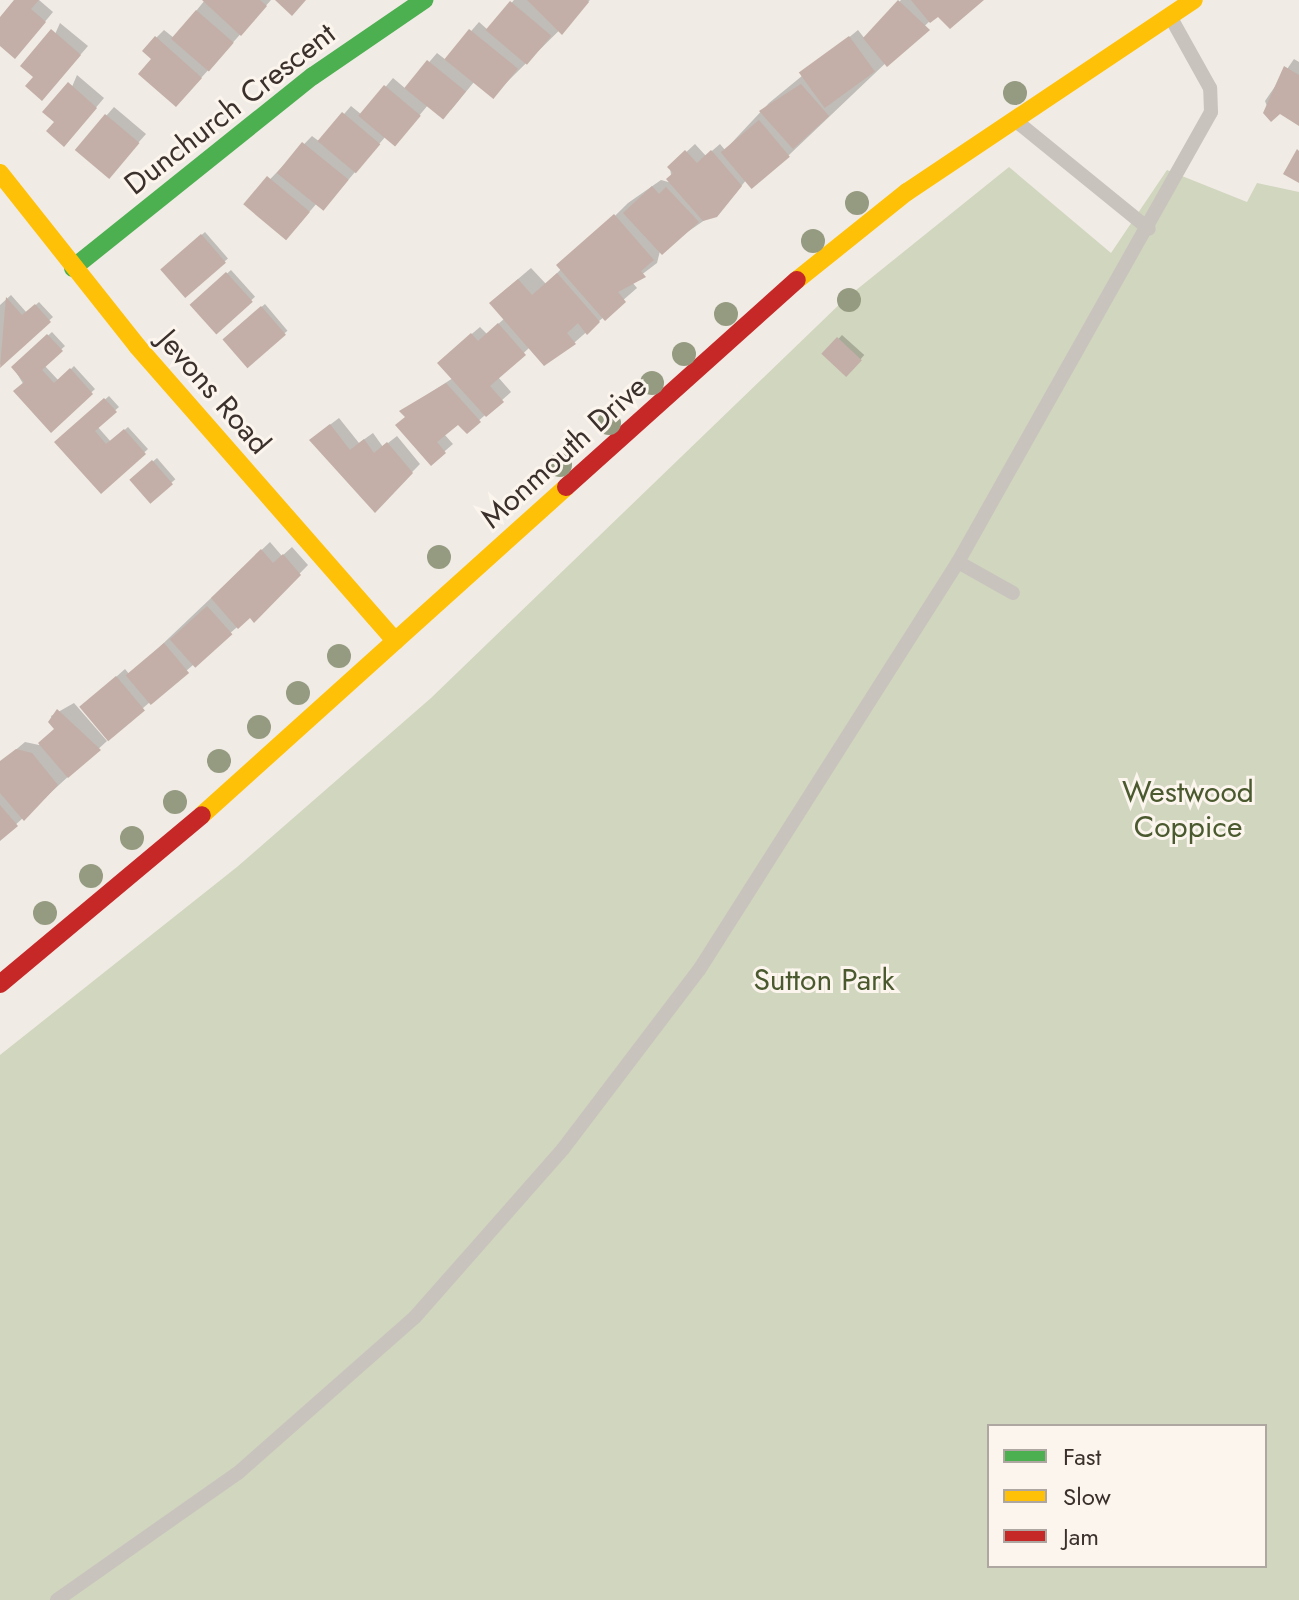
<!DOCTYPE html>
<html>
<head>
<meta charset="utf-8">
<style>
	body { margin:0 }
	#map { position:relative; width:1299px; height:1600px; overflow:hidden; background:#f0ebe5; font-family:Jost,sans-serif }
	div>[style] { position:absolute }
	.green>* { inset:0; background:#d1d6bf }
	.shadow>* { inset:0; background:#0003; transform-origin:0 0 }
	.building>* { inset:0; background:#c3afa7; transform-origin:0 0 }
	.lane>* { height:14px; margin:-7px; padding:0 7px; transform-origin:7px; border-radius:7px; background:#c9c3be }
	.fast>* { height:18px; margin:-9px; padding:0 9px; transform-origin:9px; border-radius:9px; background:#4caf50 }
	.slow>* { height:18px; margin:-9px; padding:0 9px; transform-origin:9px; border-radius:9px; background:#ffc107 }
	.jam>* { height:18px; margin:-9px; padding:0 9px; transform-origin:9px; border-radius:9px; background:#c62828 }
	.trees>* { width:24px; height:24px; margin:-12px; border-radius:50%; background:#959b80 }
	span { translate:-50% -50%; white-space:nowrap; text-align:center; line-height:1.15; -webkit-text-stroke:6px #fbf5ee; paint-order:stroke }
	.street-label { font-size:30px; color:#3b302b }
	.park-label { font-size:30px; color:#4a5a2e }
	.legend { position:absolute; left:987px; top:1424px; width:280px; height:144px; box-sizing:border-box; background:#fbf5ee; border:2px solid #aea6a0; margin:0; padding:10px 14px; list-style:none; font-size:24px; color:#3b302b }
	.legend li { display:flex; align-items:center; gap:16px; height:40px }
	.legend b { width:40px; border:2px solid #aea6a0 }
</style>
</head>
<body>
<div id="map">
	<div class="green">
		<i style="clip-path:polygon(evenodd,1009px 167px,1111px 253px,1167px 170px,1247px 202px,1257px 183px,1299px 192px,1299px 1600px,0 1600px,0 1055px,237px 867px,431px 698px,845px 299px,1009px 167px,989px 1426px,1265px 1426px,1265px 1566px,989px 1566px,989px 1426px)"></i>
	</div>
	<div class="shadow">
		<i style="clip-path:polygon(17px 0,39px 0,53px 12px,23px 48px,0 28px)"></i>
		<i style="clip-path:polygon(271px 0,184px 97px,154px 59px,156px 38px,164px 30px,174px 38px,205px 0)"></i>
		<i style="clip-path:polygon(514px 0,590px 0,500px 89px,474px 82px,451px 110px,428px 105px,403px 135px,386px 136px,331px 200px,317px 203px,294px 230px,246px 204px,312px 136px,320px 142px,351px 106px,362px 115px,393px 78px,406px 89px,437px 53px,446px 60px,479px 22px,488px 30px)"></i>
		<i style="clip-path:polygon(901px 0,981px 0,934px 17px,789px 155px,747px 179px,725px 206px,660px 251px,657px 263px,632px 282px,637px 288px,575px 342px,544px 363px,530px 347px,498px 377px,511px 392px,467px 431px,458px 423px,444px 434px,453px 444px,431px 463px,402px 411px,453px 378px,447px 355px,480px 327px,487px 334px,505px 318px,504px 291px,531px 268px,546px 284px,628px 203px,661px 180px,672px 183px,670px 167px,695px 144px,706px 156px,720px 144px,725px 150px,769px 103px,858px 30px,865px 39px)"></i>
		<i style="clip-path:polygon(60px 23px,88px 46px,50px 90px,36px 77px)"></i>
		<i style="clip-path:polygon(1294px 59px,1299px 62px,1299px 123px,1280px 112px,1272px 119px,1265px 101px)"></i>
		<i style="clip-path:polygon(77px 75px,104px 98px,72px 136px,57px 122px)"></i>
		<i style="clip-path:polygon(114px 107px,146px 134px,116px 168px,77px 149px)"></i>
		<i style="left:205px;top:232px;width:35px;height:56px;rotate:49deg"></i>
		<i style="left:231px;top:270px;width:36px;height:52px;rotate:48deg"></i>
		<i style="clip-path:polygon(11px 295px,27px 313px,39px 302px,53px 317px,0 365px,0 305px)"></i>
		<i style="left:265px;top:304px;width:35px;height:54px;rotate:50deg"></i>
		<i style="clip-path:polygon(52px 332px,65px 346px,44px 365px,59px 381px,74px 366px,95px 389px,51px 430px,13px 367px)"></i>
		<i style="left:842px;top:335px;width:30px;height:27px;rotate:42deg"></i>
		<i style="clip-path:polygon(109px 396px,119px 407px,97px 426px,111px 442px,128px 427px,148px 449px,101px 491px,57px 442px)"></i>
		<i style="clip-path:polygon(339px 418px,359px 443px,373px 433px,383px 447px,397px 436px,420px 464px,375px 510px,319px 433px)"></i>
		<i style="left:157px;top:458px;width:28px;height:33px;rotate:49deg"></i>
		<i style="clip-path:polygon(270px 542px,282px 556px,292px 547px,308px 565px,254px 620px,250px 616px,143px 708px,91px 699px,125px 669px,130px 675px)"></i>
		<i style="clip-path:polygon(74px 703px,107px 741px,0 839px,0 763px,25px 742px,39px 745px,56px 729px,51px 716px)"></i>
	</div>
	<div class="building">
		<i style="clip-path:polygon(14px 0,39px 0,31px 9px,46px 22px,15px 59px,0 46px,0 17px)"></i>
		<i style="clip-path:polygon(202px 0,260px 0,267px 6px,241px 36px)"></i>
		<i style="clip-path:polygon(275px 0,306px 0,292px 16px)"></i>
		<i style="clip-path:polygon(527px 0,587px 0,589px 2px,562px 35px)"></i>
		<i style="clip-path:polygon(898px 0,930px 30px,887px 67px,863px 38px)"></i>
		<i style="clip-path:polygon(911px 0,984px 0,950px 29px,938px 17px,930px 23px)"></i>
		<i style="left:510px;top:1px;width:54px;height:38px;rotate:40deg"></i>
		<i style="left:196px;top:10px;width:50px;height:38px;rotate:41deg"></i>
		<i style="clip-path:polygon(51px 29px,81px 55px,42px 101px,25px 86px,33px 77px,20px 66px)"></i>
		<i style="left:469px;top:29px;width:63px;height:39px;rotate:39deg"></i>
		<i style="clip-path:polygon(155px 36px,202px 78px,176px 107px,138px 74px,151px 59px,142px 51px)"></i>
		<i style="left:849px;top:36px;width:44px;height:62px;rotate:54deg"></i>
		<i style="left:427px;top:60px;width:50px;height:36px;rotate:39deg"></i>
		<i style="clip-path:polygon(1284px 66px,1299px 75px,1299px 126px,1280px 114px,1271px 122px,1263px 113px)"></i>
		<i style="clip-path:polygon(68px 82px,97px 108px,64px 147px,46px 131px,54px 122px,42px 112px)"></i>
		<i style="clip-path:polygon(801px 84px,829px 116px,793px 149px,759px 111px)"></i>
		<i style="left:384px;top:85px;width:48px;height:40px;rotate:40deg"></i>
		<i style="left:342px;top:112px;width:50px;height:38px;rotate:40deg"></i>
		<i style="left:105px;top:114px;width:45px;height:47px;rotate:40deg"></i>
		<i style="left:759px;top:120px;width:48px;height:50px;rotate:50deg"></i>
		<i style="left:302px;top:142px;width:60px;height:40px;rotate:39deg"></i>
		<i style="clip-path:polygon(1297px 149px,1299px 151px,1299px 183px,1283px 174px)"></i>
		<i style="clip-path:polygon(685px 150px,697px 163px,711px 150px,742px 186px,717px 217px,703px 221px,666px 179px,673px 173px,667px 167px)"></i>
		<i style="left:267px;top:176px;width:56px;height:37px;rotate:40deg"></i>
		<i style="clip-path:polygon(652px 186px,659px 194px,666px 187px,699px 222px,662px 255px,623px 213px)"></i>
		<i style="clip-path:polygon(614px 214px,654px 260px,641px 271px,646px 277px,618px 292px,626px 302px,605px 321px,556px 265px)"></i>
		<i style="left:201px;top:234px;width:38px;height:54px;rotate:49deg"></i>
		<i style="left:226px;top:272px;width:40px;height:49px;rotate:48deg"></i>
		<i style="clip-path:polygon(557px 273px,600px 322px,587px 335px,578px 323px,567px 333px,576px 344px,544px 366px,489px 303px,518px 279px,532px 295px)"></i>
		<i style="clip-path:polygon(6px 297px,22px 315px,35px 304px,51px 322px,0 368px)"></i>
		<i style="left:261px;top:306px;width:38px;height:51px;rotate:49deg"></i>
		<i style="clip-path:polygon(498px 323px,526px 355px,490px 386px,504px 402px,486px 417px,437px 363px,471px 333px,478px 341px)"></i>
		<i style="clip-path:polygon(47px 334px,63px 351px,42px 370px,54px 383px,70px 368px,93px 394px,51px 433px,13px 391px,24px 382px,11px 367px)"></i>
		<i style="left:837px;top:337px;width:34px;height:23px;rotate:43deg"></i>
		<i style="clip-path:polygon(446px 383px,481px 422px,467px 434px,458px 425px,437px 442px,446px 453px,431px 466px,395px 425px,405px 417px,399px 411px)"></i>
		<i style="clip-path:polygon(104px 398px,117px 412px,95px 431px,106px 444px,124px 429px,146px 454px,101px 494px,54px 442px)"></i>
		<i style="clip-path:polygon(330px 424px,350px 450px,364px 439px,374px 453px,387px 442px,413px 473px,375px 513px,309px 440px)"></i>
		<i style="left:152px;top:460px;width:32px;height:30px;rotate:49deg"></i>
		<i style="clip-path:polygon(261px 549px,273px 563px,283px 554px,301px 575px,254px 623px,250px 618px,238px 629px,211px 598px)"></i>
		<i style="left:207px;top:606px;width:38px;height:50px;rotate:48deg"></i>
		<i style="left:164px;top:643px;width:39px;height:50px;rotate:50deg"></i>
		<i style="left:116px;top:676px;width:45px;height:48px;rotate:50deg"></i>
		<i style="clip-path:polygon(57px 709px,101px 750px,68px 778px,38px 743px,54px 729px,48px 722px)"></i>
		<i style="clip-path:polygon(16px 749px,32px 753px,58px 785px,24px 821px,0 793px,0 761px)"></i>
		<i style="clip-path:polygon(0 805px,18px 826px,0 841px)"></i>
	</div>
	<div class="lane">
		<i style="left:1016px;top:121px;width:171px;rotate:39.1deg"></i>
		<i style="left:958px;top:562px;width:63px;rotate:29.4deg"></i>
		<i style="left:57px;top:1600px;width:221px;rotate:-35.1deg"></i>
		<i style="left:238px;top:1473px;width:236px;rotate:-41.4deg"></i>
		<i style="left:415px;top:1317px;width:224px;rotate:-48.6deg"></i>
		<i style="left:563px;top:1149px;width:225px;rotate:-52.8deg"></i>
		<i style="left:699px;top:970px;width:483px;rotate:-57.6deg"></i>
		<i style="left:958px;top:562px;width:516px;rotate:-60.65deg"></i>
		<i style="left:1211px;top:112px;width:24px;rotate:-92deg"></i>
		<i style="left:1210px;top:88px;width:82px;rotate:-119.1deg"></i>
	</div>
	<div class="fast">
		<i style="left:73px;top:268px;width:307px;rotate:-38.7deg"></i>
		<i style="left:313px;top:76px;width:135px;rotate:-34.4deg"></i>
	</div>
	<div class="slow">
		<i style="left:0;top:173px;width:221px;rotate:51.6deg"></i>
		<i style="left:137px;top:346px;width:392px;rotate:48.8deg"></i>
		<i style="left:797px;top:280px;width:141px;rotate:-38.7deg"></i>
		<i style="left:907px;top:192px;width:345px;rotate:-33.8deg"></i>
		<i style="left:202px;top:815px;width:490px;rotate:-42deg"></i>
	</div>
	<div class="jam">
		<i style="left:566px;top:487px;width:310px;rotate:-41.9deg"></i>
		<i style="left:0;top:984px;width:263px;rotate:-39.9deg"></i>
	</div>
	<div class="trees">
		<i style="left:1015px;top:93px"></i>
		<i style="left:857px;top:203px"></i>
		<i style="left:813px;top:241px"></i>
		<i style="left:849px;top:300px"></i>
		<i style="left:726px;top:314px"></i>
		<i style="left:684px;top:354px"></i>
		<i style="left:652px;top:383px"></i>
		<i style="left:609px;top:423px"></i>
		<i style="left:560px;top:465px"></i>
		<i style="left:439px;top:557px"></i>
		<i style="left:339px;top:656px"></i>
		<i style="left:298px;top:693px"></i>
		<i style="left:259px;top:727px"></i>
		<i style="left:219px;top:761px"></i>
		<i style="left:175px;top:802px"></i>
		<i style="left:132px;top:838px"></i>
		<i style="left:91px;top:876px"></i>
		<i style="left:45px;top:913px"></i>
	</div>
	<div class="street-label">
		<span style="left:230px;top:109px;rotate:-38deg">Dunchurch Crescent</span>
		<span style="left:214px;top:392px;rotate:49deg">Jevons Road</span>
		<span style="left:564px;top:452px;rotate:-42deg">Monmouth Drive</span>
	</div>
	<div class="park-label">
		<span style="left:1188px;top:809px">Westwood<br>Coppice</span>
		<span style="left:824px;top:980px">Sutton Park</span>
	</div>
	<ul class="legend">
	<li><b style="height:10px;background:#4caf50"></b>Fast</li>
	<li><b style="height:10px;background:#ffc107"></b>Slow</li>
	<li><b style="height:10px;background:#c62828"></b>Jam</li>
	</ul>
</div>
</body>
</html>
